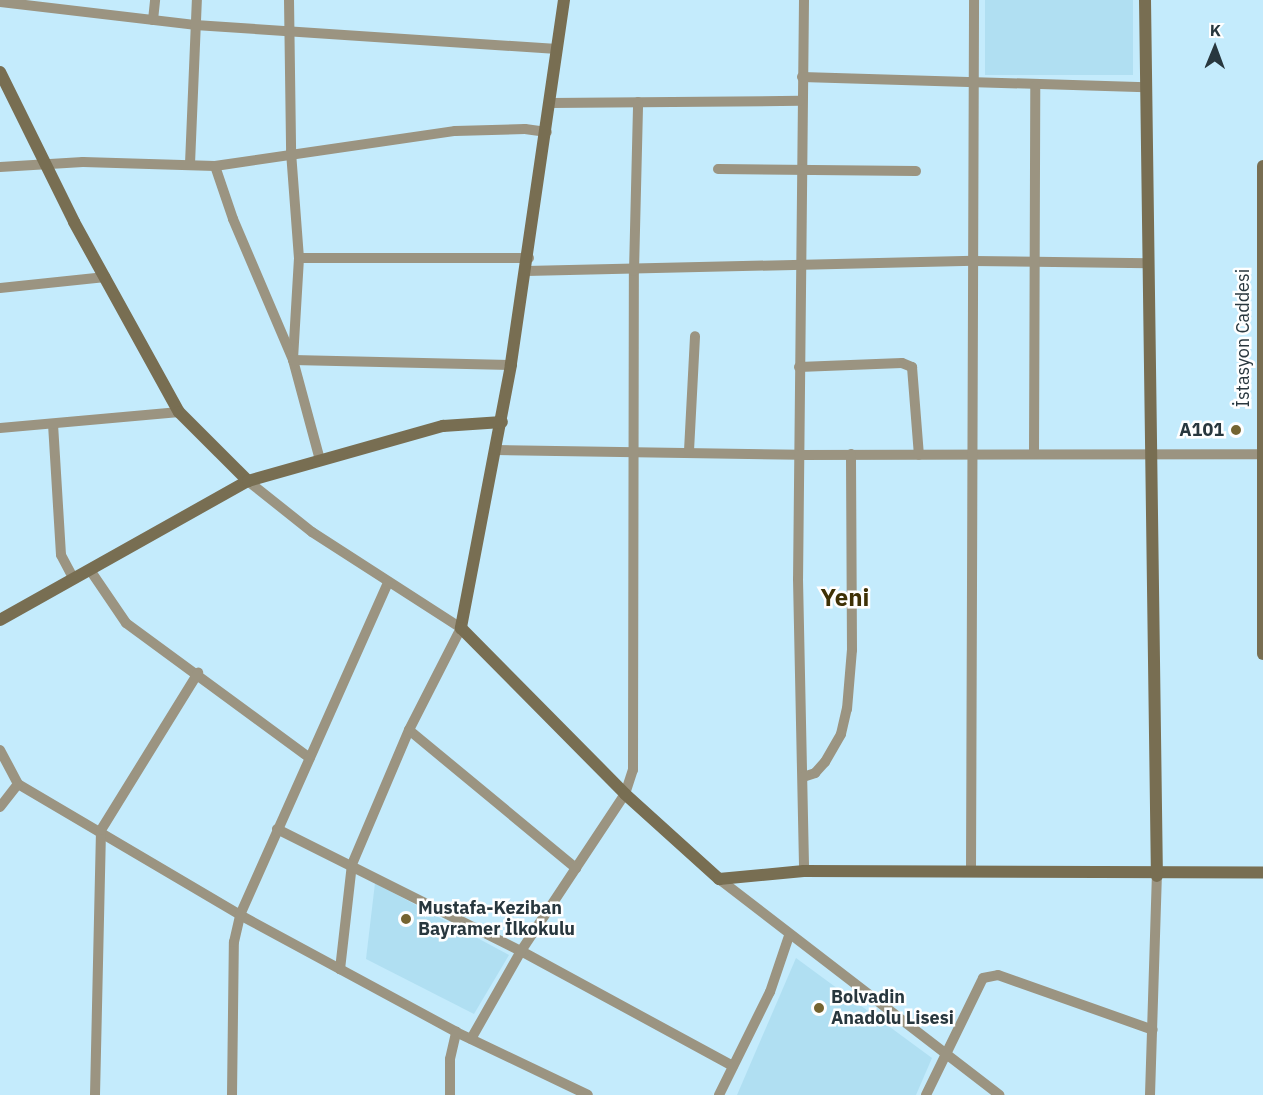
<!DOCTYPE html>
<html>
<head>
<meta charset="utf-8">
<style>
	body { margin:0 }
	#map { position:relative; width:1263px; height:1095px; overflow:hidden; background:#c4ebfc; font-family:"IBM Plex Sans",sans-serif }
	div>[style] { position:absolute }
	.built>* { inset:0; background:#b0dff2; transform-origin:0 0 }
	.street>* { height:10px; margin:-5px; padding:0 5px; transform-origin:5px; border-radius:5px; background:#9b9481 }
	.secondary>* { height:12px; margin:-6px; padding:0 6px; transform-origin:6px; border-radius:6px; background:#786e52 }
	.dots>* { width:16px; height:16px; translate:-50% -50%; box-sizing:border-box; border:3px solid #fff; border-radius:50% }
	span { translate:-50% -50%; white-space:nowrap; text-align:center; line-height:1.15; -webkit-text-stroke:5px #fff; paint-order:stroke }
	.street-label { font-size:18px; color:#28373e }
	.poi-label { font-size:18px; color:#28373e; font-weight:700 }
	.right { translate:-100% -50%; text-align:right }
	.left { translate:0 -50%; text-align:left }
	.district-label { font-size:24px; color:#3e3106; font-weight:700 }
	.north { position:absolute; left:1185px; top:18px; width:60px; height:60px; -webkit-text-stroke:4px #fff; paint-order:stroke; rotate:1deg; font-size:16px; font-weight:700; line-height:24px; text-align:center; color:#28373e }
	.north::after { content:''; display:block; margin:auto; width:21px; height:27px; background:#28373e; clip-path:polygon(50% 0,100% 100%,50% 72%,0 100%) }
</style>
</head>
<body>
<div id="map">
	<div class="built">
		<i style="left:985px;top:0;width:148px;height:75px"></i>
		<i style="clip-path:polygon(375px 883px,509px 955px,474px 1014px,366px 959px)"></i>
		<i style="clip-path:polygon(796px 958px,932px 1058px,916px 1095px,737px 1095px)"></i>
	</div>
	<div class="street">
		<i style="left:289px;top:0;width:152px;rotate:89.2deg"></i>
		<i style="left:291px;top:152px;width:106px;rotate:85.7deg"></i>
		<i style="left:299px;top:258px;width:102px;rotate:93.4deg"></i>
		<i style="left:293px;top:360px;width:104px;rotate:74.9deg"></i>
		<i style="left:804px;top:0;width:579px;rotate:90.59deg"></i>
		<i style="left:798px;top:579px;width:292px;rotate:88.8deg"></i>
		<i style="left:0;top:2px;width:196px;rotate:6.7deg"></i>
		<i style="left:195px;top:25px;width:363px;rotate:3.8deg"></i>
		<i style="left:153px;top:20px;width:20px;rotate:-84deg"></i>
		<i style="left:802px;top:77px;width:344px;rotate:1.7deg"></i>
		<i style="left:550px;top:103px;width:250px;rotate:-0.5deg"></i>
		<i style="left:190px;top:164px;width:164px;rotate:-87.6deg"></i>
		<i style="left:215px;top:166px;width:56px;rotate:71.2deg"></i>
		<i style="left:233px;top:219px;width:153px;rotate:66.9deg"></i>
		<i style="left:293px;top:360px;width:218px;rotate:1.3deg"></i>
		<i style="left:0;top:167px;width:83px;rotate:-3.4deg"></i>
		<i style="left:83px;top:162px;width:132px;rotate:1.7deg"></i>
		<i style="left:215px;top:166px;width:243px;rotate:-8.3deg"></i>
		<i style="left:455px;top:131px;width:70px;rotate:-1.6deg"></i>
		<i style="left:525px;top:129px;width:22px;rotate:8deg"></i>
		<i style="left:718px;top:169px;width:198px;rotate:0.6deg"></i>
		<i style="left:299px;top:258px;width:230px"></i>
		<i style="left:526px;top:271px;width:448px;rotate:-1.3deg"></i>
		<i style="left:974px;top:261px;width:175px;rotate:0.7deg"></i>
		<i style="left:0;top:288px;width:106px;rotate:-6deg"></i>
		<i style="left:799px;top:367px;width:103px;rotate:-2.2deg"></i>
		<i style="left:902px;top:363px;width:11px;rotate:22deg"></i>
		<i style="left:912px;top:367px;width:88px;rotate:85.5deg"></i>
		<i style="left:53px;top:424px;width:131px;rotate:86.5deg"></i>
		<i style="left:61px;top:555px;width:27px;rotate:62deg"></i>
		<i style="left:0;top:428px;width:180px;rotate:-5.1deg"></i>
		<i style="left:496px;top:450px;width:303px;rotate:0.9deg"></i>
		<i style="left:799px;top:455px;width:464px;rotate:-0.1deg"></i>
		<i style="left:689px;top:451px;width:115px;rotate:-87deg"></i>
		<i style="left:1034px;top:454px;width:368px;rotate:-89.8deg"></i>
		<i style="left:248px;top:481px;width:82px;rotate:38.6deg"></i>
		<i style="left:312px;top:532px;width:177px;rotate:32.8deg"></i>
		<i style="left:461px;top:628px;width:114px;rotate:117deg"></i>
		<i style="left:409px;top:730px;width:146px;rotate:113deg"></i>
		<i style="left:352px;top:864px;width:106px;rotate:96.5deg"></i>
		<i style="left:90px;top:570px;width:64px;rotate:55.8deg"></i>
		<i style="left:126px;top:623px;width:228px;rotate:36.3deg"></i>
		<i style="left:409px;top:730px;width:217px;rotate:39.6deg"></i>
		<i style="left:0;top:750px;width:38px;rotate:62deg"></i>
		<i style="left:18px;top:784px;width:258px;rotate:30.5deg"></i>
		<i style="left:240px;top:915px;width:246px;rotate:28.4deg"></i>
		<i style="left:456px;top:1032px;width:146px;rotate:25.5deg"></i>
		<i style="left:803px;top:777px;width:13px;rotate:-18deg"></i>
		<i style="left:815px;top:773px;width:15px;rotate:-48deg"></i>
		<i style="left:825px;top:762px;width:32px;rotate:-60deg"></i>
		<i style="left:841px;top:734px;width:26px;rotate:-77deg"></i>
		<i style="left:847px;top:709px;width:59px;rotate:-85.2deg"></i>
		<i style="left:852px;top:650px;width:196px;rotate:-90.3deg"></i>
		<i style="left:0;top:807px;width:29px;rotate:-52deg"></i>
		<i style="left:277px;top:829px;width:273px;rotate:26.6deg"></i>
		<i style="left:521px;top:951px;width:241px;rotate:28.5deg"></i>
		<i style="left:971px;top:872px;width:872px;rotate:-89.8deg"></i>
		<i style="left:719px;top:879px;width:354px;rotate:37.6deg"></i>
		<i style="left:471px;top:1039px;width:101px;rotate:-60.4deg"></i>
		<i style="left:521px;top:951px;width:188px;rotate:-56.5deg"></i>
		<i style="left:625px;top:794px;width:25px;rotate:-72deg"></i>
		<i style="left:633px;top:770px;width:499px;rotate:-89.9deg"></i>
		<i style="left:634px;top:271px;width:169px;rotate:-88.6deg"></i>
		<i style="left:95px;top:1095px;width:265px;rotate:-88.7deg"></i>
		<i style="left:101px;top:830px;width:185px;rotate:-58.3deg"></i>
		<i style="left:232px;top:1095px;width:153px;rotate:-89.3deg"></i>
		<i style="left:234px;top:942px;width:28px;rotate:-77deg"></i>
		<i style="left:240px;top:915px;width:364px;rotate:-66deg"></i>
		<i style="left:450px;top:1095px;width:36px;rotate:-90deg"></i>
		<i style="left:450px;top:1059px;width:28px;rotate:-77deg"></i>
		<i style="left:719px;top:1095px;width:115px;rotate:-63.7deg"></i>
		<i style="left:770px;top:992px;width:59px;rotate:-71.3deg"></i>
		<i style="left:926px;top:1095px;width:130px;rotate:-64deg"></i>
		<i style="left:983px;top:978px;width:15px;rotate:-11deg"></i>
		<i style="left:998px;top:975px;width:164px;rotate:19.5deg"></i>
		<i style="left:1150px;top:1095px;width:219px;rotate:-88.2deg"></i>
	</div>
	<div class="secondary">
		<i style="left:564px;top:0;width:369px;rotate:98.3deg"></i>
		<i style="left:511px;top:365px;width:268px;rotate:100.8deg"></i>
		<i style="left:461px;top:628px;width:233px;rotate:45.3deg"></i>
		<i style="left:625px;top:794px;width:127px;rotate:42.1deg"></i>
		<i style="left:719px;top:879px;width:85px;rotate:-5.4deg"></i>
		<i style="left:804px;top:871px;width:459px;rotate:0.2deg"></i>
		<i style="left:1145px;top:0;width:876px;rotate:89.22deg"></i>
		<i style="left:0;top:72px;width:167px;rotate:63.7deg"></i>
		<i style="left:74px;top:222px;width:217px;rotate:61.1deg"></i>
		<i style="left:179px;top:412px;width:98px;rotate:45deg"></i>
		<i style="left:1263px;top:166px;width:488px;rotate:90deg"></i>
		<i style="left:0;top:620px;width:284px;rotate:-29.3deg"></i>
		<i style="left:248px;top:481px;width:203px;rotate:-15.8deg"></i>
		<i style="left:443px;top:426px;width:59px;rotate:-3.9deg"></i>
	</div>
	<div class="dots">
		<i style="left:1236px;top:430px;background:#746431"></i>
		<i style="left:406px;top:919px;background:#746431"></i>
		<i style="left:819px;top:1008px;background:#746431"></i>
	</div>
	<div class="street-label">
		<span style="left:1243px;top:338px;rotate:-90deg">İstasyon Caddesi</span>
	</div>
	<div class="poi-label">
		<span class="right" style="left:1224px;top:430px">A101</span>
		<span class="left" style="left:418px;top:919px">Mustafa-Keziban<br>Bayramer İlkokulu</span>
		<span class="left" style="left:831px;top:1008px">Bolvadin<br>Anadolu Lisesi</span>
	</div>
	<div class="district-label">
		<span style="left:845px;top:598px">Yeni</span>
	</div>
	<div class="north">K</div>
</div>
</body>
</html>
